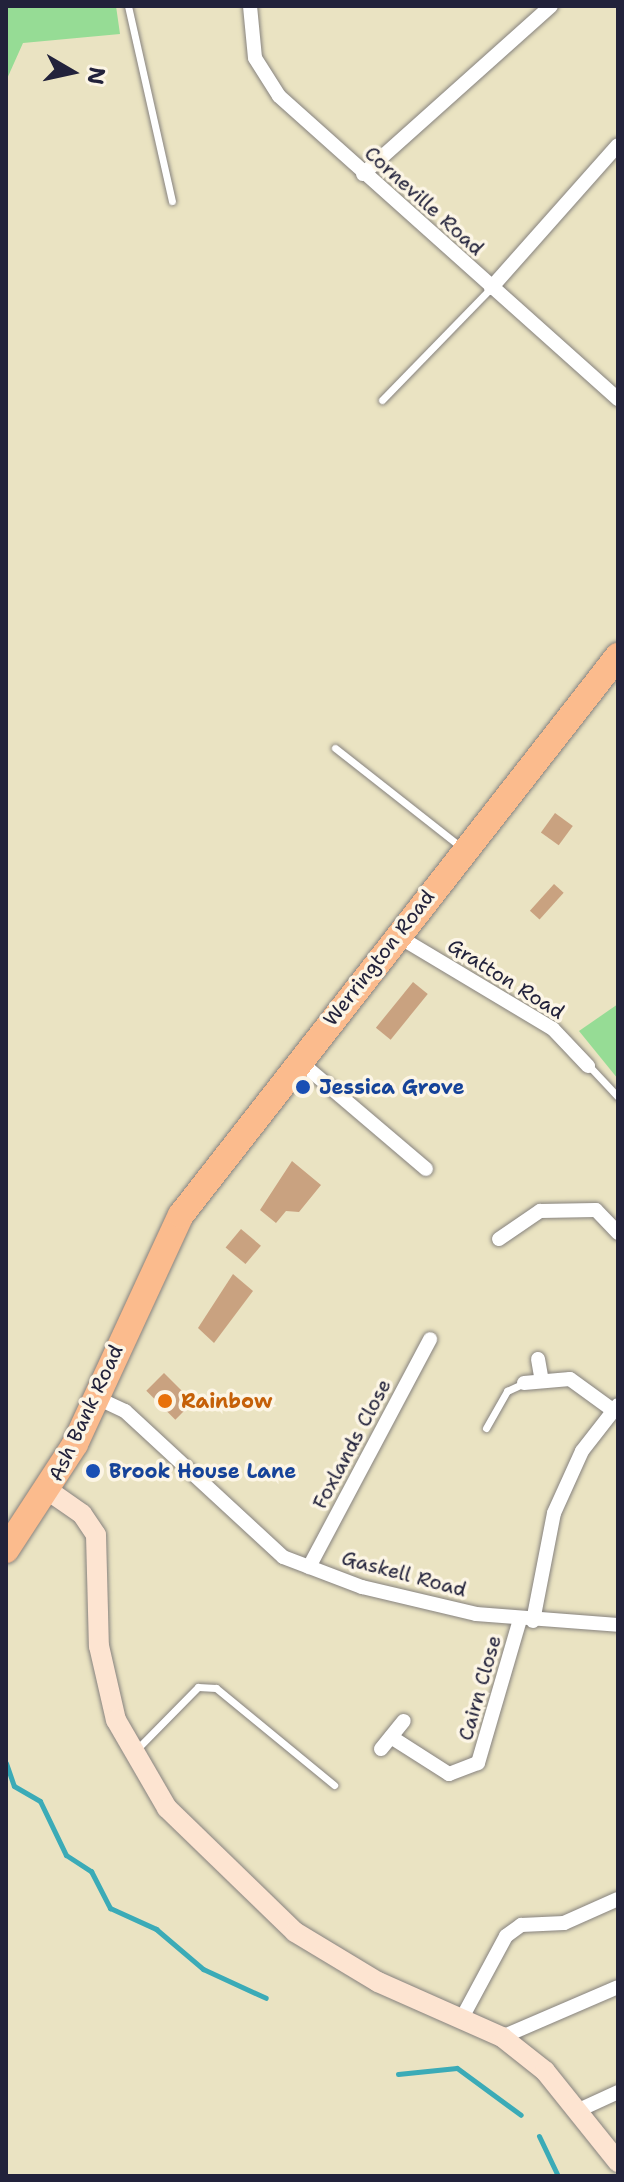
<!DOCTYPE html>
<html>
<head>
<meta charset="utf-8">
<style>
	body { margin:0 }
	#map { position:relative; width:624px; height:2182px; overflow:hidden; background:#eae3c2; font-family:"Shantell Sans",sans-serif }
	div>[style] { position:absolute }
	.green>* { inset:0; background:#96dc95 }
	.stream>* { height:5px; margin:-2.5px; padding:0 2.5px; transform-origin:2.5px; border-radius:2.5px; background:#3babb7 }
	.building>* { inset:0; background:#c9a280; transform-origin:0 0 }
	.path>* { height:3px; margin-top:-1.5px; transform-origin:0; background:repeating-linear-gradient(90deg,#86827e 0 2px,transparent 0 8px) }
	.roads { filter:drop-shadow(0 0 2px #86827e) drop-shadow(0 0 2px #86827e) }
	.lane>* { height:7px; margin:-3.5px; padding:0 3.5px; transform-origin:3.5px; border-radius:3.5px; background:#fff }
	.street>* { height:14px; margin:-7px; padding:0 7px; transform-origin:7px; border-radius:7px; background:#fff }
	.secondary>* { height:20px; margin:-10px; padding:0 10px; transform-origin:10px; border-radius:10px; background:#fde4d1 }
	.highway>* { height:26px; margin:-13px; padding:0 13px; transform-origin:13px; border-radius:13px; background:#fbbb8d }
	.dots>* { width:22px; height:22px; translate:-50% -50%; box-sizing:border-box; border:4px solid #fcf5e5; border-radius:50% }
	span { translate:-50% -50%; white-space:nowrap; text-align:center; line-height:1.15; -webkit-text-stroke:7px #fcf5e5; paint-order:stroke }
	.street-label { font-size:20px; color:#22223b }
	.transit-label { font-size:20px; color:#164399; font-weight:700 }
	.left { translate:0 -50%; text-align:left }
	.food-label { font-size:20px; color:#c56008; font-weight:700 }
	.frame { position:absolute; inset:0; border:8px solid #22223b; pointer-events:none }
	.north { position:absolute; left:32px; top:32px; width:80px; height:80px; -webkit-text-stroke:6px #fcf5e5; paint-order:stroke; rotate:99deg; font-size:22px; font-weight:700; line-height:32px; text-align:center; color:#22223b }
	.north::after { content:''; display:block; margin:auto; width:28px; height:36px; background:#22223b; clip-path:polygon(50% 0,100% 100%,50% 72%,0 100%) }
</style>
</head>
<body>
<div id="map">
	<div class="green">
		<i style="clip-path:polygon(6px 6px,116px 6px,120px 34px,23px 43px,6px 81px)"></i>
		<i style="clip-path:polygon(618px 1004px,618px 1079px,579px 1031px)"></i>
	</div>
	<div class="stream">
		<i style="left:6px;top:1763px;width:24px;rotate:71deg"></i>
		<i style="left:14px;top:1786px;width:30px;rotate:30deg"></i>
		<i style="left:40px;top:1801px;width:60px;rotate:64.3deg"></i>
		<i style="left:66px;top:1855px;width:30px;rotate:33deg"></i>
		<i style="left:91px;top:1871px;width:42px;rotate:62.8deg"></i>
		<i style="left:110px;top:1908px;width:51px;rotate:24.5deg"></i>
		<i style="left:156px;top:1929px;width:62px;rotate:40.4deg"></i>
		<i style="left:203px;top:1969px;width:69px;rotate:24.7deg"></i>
		<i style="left:398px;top:2074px;width:59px;rotate:-5.8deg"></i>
		<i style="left:457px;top:2068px;width:79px;rotate:36.3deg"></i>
		<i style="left:539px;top:2136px;width:44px;rotate:64.6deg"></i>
	</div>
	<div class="building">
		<i style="left:555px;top:813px;width:22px;height:24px;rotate:36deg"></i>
		<i style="left:554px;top:884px;width:13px;height:36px;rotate:42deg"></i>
		<i style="left:413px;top:982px;width:19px;height:59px;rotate:39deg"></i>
		<i style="clip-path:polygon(292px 1161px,321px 1185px,299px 1212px,286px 1211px,276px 1223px,260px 1210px)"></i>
		<i style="left:241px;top:1229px;width:26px;height:24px;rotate:40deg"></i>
		<i style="clip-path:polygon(233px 1274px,253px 1291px,214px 1343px,198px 1328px)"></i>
		<i style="left:164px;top:1373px;width:41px;height:25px;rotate:45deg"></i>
	</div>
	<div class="path">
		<i style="left:6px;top:560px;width:7px;rotate:-34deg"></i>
	</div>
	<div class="roads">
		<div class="lane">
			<i style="left:128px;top:6px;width:200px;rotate:77.3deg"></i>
			<i style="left:382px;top:400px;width:156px;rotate:-45.8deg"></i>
			<i style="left:335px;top:748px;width:162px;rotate:38.2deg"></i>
			<i style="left:589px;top:1066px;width:42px;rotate:46.9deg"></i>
			<i style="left:486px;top:1428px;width:43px;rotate:-60.4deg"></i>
			<i style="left:507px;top:1391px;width:19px;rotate:-25deg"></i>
			<i style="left:137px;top:1749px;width:87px;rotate:-45.5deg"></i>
			<i style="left:198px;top:1687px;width:18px;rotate:3deg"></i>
			<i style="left:216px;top:1688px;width:153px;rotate:39.4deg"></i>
		</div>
		<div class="street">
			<i style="left:250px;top:6px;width:52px;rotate:84.5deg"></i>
			<i style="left:255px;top:58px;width:45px;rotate:57.7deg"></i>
			<i style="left:279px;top:96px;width:455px;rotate:41.8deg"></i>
			<i style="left:363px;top:174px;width:252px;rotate:-41.8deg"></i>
			<i style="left:491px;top:288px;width:191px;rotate:-48.4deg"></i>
			<i style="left:396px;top:935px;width:183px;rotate:30.9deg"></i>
			<i style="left:553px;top:1029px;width:51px;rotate:46.6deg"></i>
			<i style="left:298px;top:1060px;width:168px;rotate:40.4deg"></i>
			<i style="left:499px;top:1239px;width:50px;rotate:-34.3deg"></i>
			<i style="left:540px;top:1211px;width:56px;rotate:-1deg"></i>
			<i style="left:596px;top:1210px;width:32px;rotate:46deg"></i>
			<i style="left:538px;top:1359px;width:22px;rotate:80deg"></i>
			<i style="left:524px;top:1383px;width:46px;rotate:-5deg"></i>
			<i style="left:570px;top:1379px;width:54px;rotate:36deg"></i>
			<i style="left:97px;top:1398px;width:31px;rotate:25deg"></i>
			<i style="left:125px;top:1411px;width:215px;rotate:42.7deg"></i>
			<i style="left:283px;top:1557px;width:85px;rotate:20.8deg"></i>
			<i style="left:362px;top:1587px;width:117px;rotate:13.3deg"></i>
			<i style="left:476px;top:1614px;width:142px;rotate:4.4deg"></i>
			<i style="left:309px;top:1567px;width:258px;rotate:-62deg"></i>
			<i style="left:533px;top:1621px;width:110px;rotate:-79deg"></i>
			<i style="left:554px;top:1513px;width:68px;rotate:-65.7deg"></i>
			<i style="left:582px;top:1451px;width:58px;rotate:-52deg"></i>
			<i style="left:391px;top:1737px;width:69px;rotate:32.5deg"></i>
			<i style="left:449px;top:1774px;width:31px;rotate:-21deg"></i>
			<i style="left:478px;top:1763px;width:150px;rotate:-73.7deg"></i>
			<i style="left:381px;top:1749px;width:36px;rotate:-51deg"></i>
			<i style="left:463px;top:2016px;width:91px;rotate:-61.7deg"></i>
			<i style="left:506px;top:1936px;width:19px;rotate:-36deg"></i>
			<i style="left:521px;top:1925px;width:43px;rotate:-2.7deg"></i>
			<i style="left:564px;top:1923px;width:59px;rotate:-24deg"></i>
			<i style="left:502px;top:2037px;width:126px;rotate:-23.3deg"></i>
			<i style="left:579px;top:2110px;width:43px;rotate:-24.8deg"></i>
		</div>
		<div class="secondary">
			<i style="left:49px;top:1491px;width:40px;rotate:34.9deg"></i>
			<i style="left:82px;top:1514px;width:25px;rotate:56deg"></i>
			<i style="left:96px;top:1535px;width:111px;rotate:88.5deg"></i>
			<i style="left:99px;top:1646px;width:76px;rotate:77.1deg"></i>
			<i style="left:116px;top:1720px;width:102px;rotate:59.9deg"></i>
			<i style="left:167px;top:1808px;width:178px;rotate:44.1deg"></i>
			<i style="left:295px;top:1932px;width:97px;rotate:31.1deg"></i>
			<i style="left:378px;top:1982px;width:136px;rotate:23.9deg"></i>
			<i style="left:502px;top:2037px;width:55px;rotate:38.3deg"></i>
			<i style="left:545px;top:2071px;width:117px;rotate:51.3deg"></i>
		</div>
		<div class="highway">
			<i style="left:6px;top:1550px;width:126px;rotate:-56.9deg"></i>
			<i style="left:75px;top:1444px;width:252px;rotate:-65.2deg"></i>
			<i style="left:181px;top:1215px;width:710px;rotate:-51.98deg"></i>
		</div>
	</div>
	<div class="dots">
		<i style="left:303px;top:1087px;background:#1a4fb4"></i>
		<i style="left:165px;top:1401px;background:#e8710a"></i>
		<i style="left:93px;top:1471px;background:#1a4fb4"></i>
	</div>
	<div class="street-label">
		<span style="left:424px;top:201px;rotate:42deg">Corneville Road</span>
		<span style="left:379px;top:958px;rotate:-52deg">Werrington Road</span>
		<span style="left:506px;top:979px;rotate:32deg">Gratton Road</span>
		<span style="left:86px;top:1413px;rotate:-65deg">Ash Bank Road</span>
		<span style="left:352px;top:1444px;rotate:-62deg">Foxlands Close</span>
		<span style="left:404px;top:1574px;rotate:15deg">Gaskell Road</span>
		<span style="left:480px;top:1688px;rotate:-74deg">Cairn Close</span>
	</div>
	<div class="transit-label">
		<span class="left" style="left:319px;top:1087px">Jessica Grove</span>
		<span class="left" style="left:109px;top:1471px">Brook House Lane</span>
	</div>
	<div class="food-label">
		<span class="left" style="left:181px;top:1401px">Rainbow</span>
	</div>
	<div class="frame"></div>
	<div class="north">N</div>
</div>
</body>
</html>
